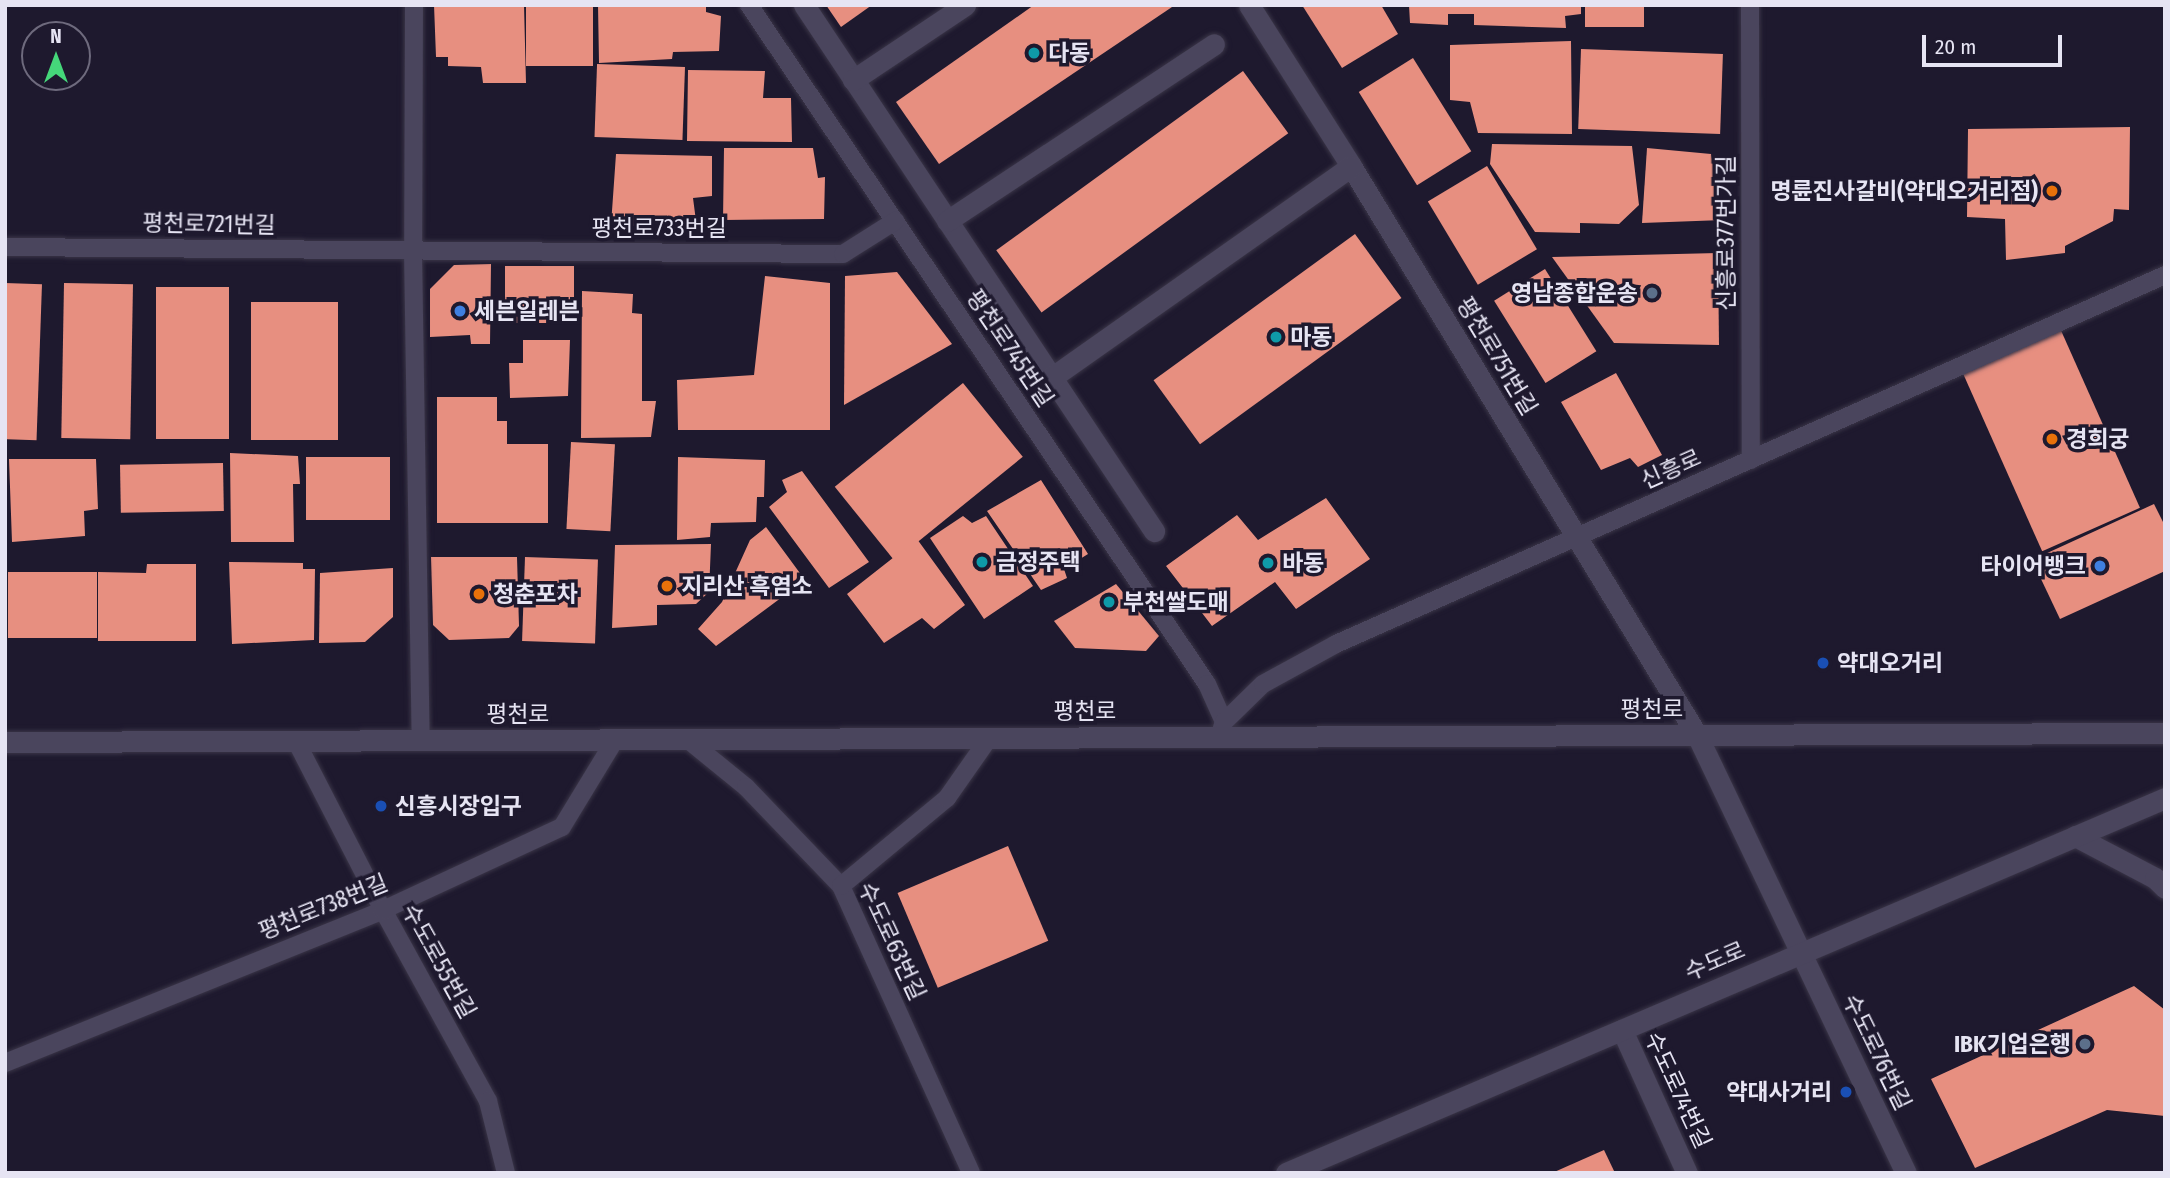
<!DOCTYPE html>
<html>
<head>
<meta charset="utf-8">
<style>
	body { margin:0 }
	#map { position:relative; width:2170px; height:1178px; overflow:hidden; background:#1e192e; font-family:"Fira Sans Condensed","Noto Sans KR",sans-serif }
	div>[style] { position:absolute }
	.building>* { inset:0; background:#e78f80; transform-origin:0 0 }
	.roads { filter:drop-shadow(0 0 2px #3a3547) drop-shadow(0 0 2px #3a3547) }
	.lane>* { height:18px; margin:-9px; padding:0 9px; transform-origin:9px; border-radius:9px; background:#4a455d }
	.street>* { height:21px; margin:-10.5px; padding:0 10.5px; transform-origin:10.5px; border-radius:10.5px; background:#4a455d }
	.secondary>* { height:21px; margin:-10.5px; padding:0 10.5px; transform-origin:10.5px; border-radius:10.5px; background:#4a455d }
	.dots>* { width:19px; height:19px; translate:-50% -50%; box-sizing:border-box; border:4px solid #1e192e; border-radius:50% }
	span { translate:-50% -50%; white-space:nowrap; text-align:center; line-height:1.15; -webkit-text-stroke:7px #1e192e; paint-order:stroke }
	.poi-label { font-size:23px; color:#e6e4f3; font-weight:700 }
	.left { translate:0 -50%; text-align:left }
	.right { translate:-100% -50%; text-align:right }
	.street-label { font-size:23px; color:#e6e4f3 }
	.frame { position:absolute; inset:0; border:7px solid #e6e4f3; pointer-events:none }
	.north { position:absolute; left:21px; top:21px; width:70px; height:70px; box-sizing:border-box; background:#1e192e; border:2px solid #6e6a7d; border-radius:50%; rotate:0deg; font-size:19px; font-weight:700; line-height:28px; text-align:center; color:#e6e4f3 }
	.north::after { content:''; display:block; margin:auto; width:24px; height:32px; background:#45d77a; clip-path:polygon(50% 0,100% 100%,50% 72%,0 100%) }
	.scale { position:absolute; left:1922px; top:35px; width:140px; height:32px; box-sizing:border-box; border:4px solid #e6e4f3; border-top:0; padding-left:9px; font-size:21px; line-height:24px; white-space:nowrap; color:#e6e4f3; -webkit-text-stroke:5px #1e192e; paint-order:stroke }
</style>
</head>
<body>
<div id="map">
	<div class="building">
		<i style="clip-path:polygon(434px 5px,524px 5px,526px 83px,483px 83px,481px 67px,448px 66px,448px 57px,436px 57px)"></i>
		<i style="left:526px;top:5px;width:67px;height:61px"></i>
		<i style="clip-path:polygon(598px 5px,706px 5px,706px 12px,721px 16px,719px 51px,673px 52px,672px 59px,599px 63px)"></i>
		<i style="clip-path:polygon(826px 5px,872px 5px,841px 27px)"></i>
		<i style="clip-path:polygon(1034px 5px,1175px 5px,939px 164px,896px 102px)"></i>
		<i style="clip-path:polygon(1302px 5px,1381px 5px,1398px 34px,1342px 68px)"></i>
		<i style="clip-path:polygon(1409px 5px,1581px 5px,1581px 14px,1565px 16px,1566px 28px,1474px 25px,1474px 14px,1448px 14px,1448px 25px,1410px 23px)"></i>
		<i style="left:1585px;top:5px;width:59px;height:22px"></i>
		<i style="clip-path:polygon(1571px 41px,1572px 134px,1478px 133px,1470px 102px,1450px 100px,1450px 45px)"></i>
		<i style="left:1581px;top:49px;width:142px;height:80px;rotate:2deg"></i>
		<i style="left:1413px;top:58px;width:110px;height:64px;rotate:58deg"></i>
		<i style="left:685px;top:67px;width:73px;height:88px;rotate:92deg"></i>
		<i style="clip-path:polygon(688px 70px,765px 71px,763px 98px,791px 98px,792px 142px,687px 141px)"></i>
		<i style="left:1243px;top:71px;width:77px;height:305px;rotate:54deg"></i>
		<i style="clip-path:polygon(2130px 127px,2129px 210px,2114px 209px,2113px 221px,2065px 246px,2065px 253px,2006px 260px,2005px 219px,1967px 217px,1968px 129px)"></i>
		<i style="clip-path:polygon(1492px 144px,1632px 146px,1639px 205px,1619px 224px,1580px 223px,1580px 233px,1535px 232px,1490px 164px)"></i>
		<i style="clip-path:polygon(724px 148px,813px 148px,818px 178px,825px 177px,824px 219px,723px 220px)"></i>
		<i style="clip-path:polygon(1647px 148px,1711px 154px,1723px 220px,1642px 223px)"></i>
		<i style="clip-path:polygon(616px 154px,712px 156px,712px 196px,693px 198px,696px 221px,649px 221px,649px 227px,611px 225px)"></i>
		<i style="left:1487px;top:166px;width:97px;height:69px;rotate:59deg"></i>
		<i style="left:1355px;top:234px;width:79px;height:249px;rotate:54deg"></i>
		<i style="clip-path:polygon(1718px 253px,1719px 345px,1614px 343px,1552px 257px)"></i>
		<i style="clip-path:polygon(491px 264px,490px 344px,471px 344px,470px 335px,430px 337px,430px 289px,454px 265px)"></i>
		<i style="left:505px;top:266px;width:69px;height:57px"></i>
		<i style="left:1545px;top:269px;width:97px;height:60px;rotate:58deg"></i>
		<i style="clip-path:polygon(897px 272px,952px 344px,844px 405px,845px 276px)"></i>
		<i style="clip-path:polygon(765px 276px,830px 283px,830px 430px,678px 430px,677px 380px,754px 375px)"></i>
		<i style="left:5px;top:283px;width:37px;height:156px;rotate:2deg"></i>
		<i style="left:64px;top:283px;width:69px;height:155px;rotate:1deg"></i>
		<i style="left:156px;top:287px;width:73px;height:152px"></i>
		<i style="clip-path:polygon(582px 291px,633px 294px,632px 313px,642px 314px,642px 401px,656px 401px,651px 437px,581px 438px)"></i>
		<i style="left:251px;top:302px;width:87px;height:138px"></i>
		<i style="left:2059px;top:326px;width:199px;height:107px;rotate:66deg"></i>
		<i style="clip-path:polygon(523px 340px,570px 340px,568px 396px,510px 398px,509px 363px,523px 363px)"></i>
		<i style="clip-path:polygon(1616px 373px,1662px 455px,1638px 467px,1630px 458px,1601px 470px,1561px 402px)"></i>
		<i style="left:963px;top:383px;width:95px;height:165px;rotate:51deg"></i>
		<i style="clip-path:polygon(437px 397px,497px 397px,497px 421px,507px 421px,507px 444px,548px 444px,548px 523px,437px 523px)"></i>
		<i style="left:571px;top:442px;width:44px;height:87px;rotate:3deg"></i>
		<i style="clip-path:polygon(230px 453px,298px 456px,300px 484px,293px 484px,294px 542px,231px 542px)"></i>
		<i style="left:306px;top:457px;width:84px;height:63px"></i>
		<i style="clip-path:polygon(678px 457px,765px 460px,764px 497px,757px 497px,756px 522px,711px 523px,710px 537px,677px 540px)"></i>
		<i style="clip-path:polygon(9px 459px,96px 459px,98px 509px,84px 511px,85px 536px,12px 542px)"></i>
		<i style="left:223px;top:463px;width:48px;height:103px;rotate:89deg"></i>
		<i style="clip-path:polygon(802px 471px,869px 562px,829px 588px,769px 507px,787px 492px,782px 480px)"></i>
		<i style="clip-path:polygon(1041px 480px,1088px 554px,1064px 569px,1067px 578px,1041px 590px,987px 511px)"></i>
		<i style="clip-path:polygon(1326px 498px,1370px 559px,1296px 609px,1275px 582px,1212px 626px,1166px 566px,1237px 515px,1258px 540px)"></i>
		<i style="clip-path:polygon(2154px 504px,2165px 526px,2165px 571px,2060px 619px,2032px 560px)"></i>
		<i style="clip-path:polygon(963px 516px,972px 523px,986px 516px,1033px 586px,984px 619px,930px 538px)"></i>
		<i style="clip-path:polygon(766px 527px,805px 580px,716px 646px,698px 629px,722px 602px,750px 540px)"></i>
		<i style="clip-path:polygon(917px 539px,965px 605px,934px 629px,922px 618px,884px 643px,847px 594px)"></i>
		<i style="clip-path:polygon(711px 544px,709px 592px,696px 604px,657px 605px,657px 625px,612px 628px,615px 545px)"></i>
		<i style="clip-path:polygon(431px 557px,517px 557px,519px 626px,509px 638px,449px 640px,433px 625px)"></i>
		<i style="left:525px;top:557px;width:73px;height:84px;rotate:2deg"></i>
		<i style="clip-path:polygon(229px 562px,303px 563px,303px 569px,315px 569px,314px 640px,232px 644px)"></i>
		<i style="clip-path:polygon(147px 564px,196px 564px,196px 641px,98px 641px,98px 572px,146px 573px)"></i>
		<i style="clip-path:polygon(393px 568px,393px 617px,365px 642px,319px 643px,320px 573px)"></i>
		<i style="left:97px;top:572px;width:66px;height:89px;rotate:90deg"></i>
		<i style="clip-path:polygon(1116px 584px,1159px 636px,1146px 651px,1075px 648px,1054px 621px)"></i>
		<i style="left:1008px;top:846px;width:103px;height:120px;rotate:67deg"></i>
		<i style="clip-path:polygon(2134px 986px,2165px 1010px,2165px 1116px,2107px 1110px,1975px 1168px,1931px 1079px)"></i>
		<i style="clip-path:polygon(1604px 1150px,1615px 1173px,1552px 1173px)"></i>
	</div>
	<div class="roads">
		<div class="lane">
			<i style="left:414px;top:5px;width:246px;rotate:90.2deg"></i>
			<i style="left:413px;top:251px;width:490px;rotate:89.1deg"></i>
			<i style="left:749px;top:5px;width:819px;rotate:56deg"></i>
			<i style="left:1207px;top:684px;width:42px;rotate:65.9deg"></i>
			<i style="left:1750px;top:5px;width:455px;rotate:89.9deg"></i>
			<i style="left:5px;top:247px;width:838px;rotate:0.48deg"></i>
			<i style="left:843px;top:254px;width:62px;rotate:-32.4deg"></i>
			<i style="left:1219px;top:737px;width:16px;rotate:-72deg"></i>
			<i style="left:1224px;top:722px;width:54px;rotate:-44.3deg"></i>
			<i style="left:1263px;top:684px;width:83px;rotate:-28.7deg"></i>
			<i style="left:1336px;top:644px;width:907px;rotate:-23.99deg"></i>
			<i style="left:687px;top:739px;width:76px;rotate:39.1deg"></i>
			<i style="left:746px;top:787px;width:137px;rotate:46.2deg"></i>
			<i style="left:841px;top:886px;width:315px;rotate:65.6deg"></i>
			<i style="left:296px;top:741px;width:190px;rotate:62.8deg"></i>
			<i style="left:383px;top:910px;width:218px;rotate:61.2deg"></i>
			<i style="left:488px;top:1101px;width:74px;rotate:76deg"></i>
			<i style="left:841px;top:886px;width:138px;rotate:-39.7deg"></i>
			<i style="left:947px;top:798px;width:73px;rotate:-55deg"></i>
			<i style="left:5px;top:1063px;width:408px;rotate:-22deg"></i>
			<i style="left:383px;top:910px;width:197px;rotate:-24.9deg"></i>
			<i style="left:562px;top:827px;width:102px;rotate:-58.7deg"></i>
		</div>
		<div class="street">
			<i style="left:804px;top:5px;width:632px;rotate:56.36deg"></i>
			<i style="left:1249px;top:5px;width:191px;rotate:57.6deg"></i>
			<i style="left:1351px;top:166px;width:666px;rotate:58.7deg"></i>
			<i style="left:1697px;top:735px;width:485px;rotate:64.5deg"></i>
			<i style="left:853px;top:80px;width:135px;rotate:-33.8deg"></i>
			<i style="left:947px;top:221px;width:320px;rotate:-33.5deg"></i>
			<i style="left:1051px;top:378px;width:367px;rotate:-35.2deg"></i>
			<i style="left:5px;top:742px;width:2160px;rotate:-0.24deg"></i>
			<i style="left:1622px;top:1030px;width:157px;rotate:65.6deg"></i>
		</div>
		<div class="secondary">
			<i style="left:2075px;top:836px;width:90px;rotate:27.7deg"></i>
			<i style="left:2155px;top:878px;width:14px;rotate:45deg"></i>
			<i style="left:1286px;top:1173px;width:956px;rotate:-23.1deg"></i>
		</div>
	</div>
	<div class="dots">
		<i style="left:1034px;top:53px;background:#0f9aa8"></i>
		<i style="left:2052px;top:191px;background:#e8710a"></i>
		<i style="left:1652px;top:293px;background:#5c6f8a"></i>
		<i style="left:460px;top:311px;background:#3f7fe0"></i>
		<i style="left:1276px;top:337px;background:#0f9aa8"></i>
		<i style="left:2052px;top:439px;background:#e8710a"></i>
		<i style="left:982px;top:562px;background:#0f9aa8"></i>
		<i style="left:1268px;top:563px;background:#0f9aa8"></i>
		<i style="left:2100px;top:566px;background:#3f7fe0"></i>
		<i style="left:667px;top:586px;background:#e8710a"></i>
		<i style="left:479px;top:594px;background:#e8710a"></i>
		<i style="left:1109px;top:602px;background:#0f9aa8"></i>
		<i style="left:1823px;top:663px;background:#1a4fb4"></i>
		<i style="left:381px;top:806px;background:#1a4fb4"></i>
		<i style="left:2085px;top:1044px;background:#5c6f8a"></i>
		<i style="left:1846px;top:1092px;background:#1a4fb4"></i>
	</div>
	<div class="poi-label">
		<span class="left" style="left:1048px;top:53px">다동</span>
		<span class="right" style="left:2038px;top:191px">명륜진사갈비(약대오거리점)</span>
		<span class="right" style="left:1638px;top:293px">영남종합운송</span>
		<span class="left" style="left:474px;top:311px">세븐일레븐</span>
		<span class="left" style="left:1290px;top:337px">마동</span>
		<span class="left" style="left:2066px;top:439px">경희궁</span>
		<span class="left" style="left:996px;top:562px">금정주택</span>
		<span class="left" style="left:1282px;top:563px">바동</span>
		<span class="right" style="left:2086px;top:566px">타이어뱅크</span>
		<span class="left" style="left:681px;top:586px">지리산 흑염소</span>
		<span class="left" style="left:493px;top:594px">청춘포차</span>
		<span class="left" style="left:1123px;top:602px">부천쌀도매</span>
		<span class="left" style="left:1837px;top:663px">약대오거리</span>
		<span class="left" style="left:395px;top:806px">신흥시장입구</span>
		<span class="right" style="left:2071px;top:1044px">IBK기업은행</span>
		<span class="right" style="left:1832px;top:1092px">약대사거리</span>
	</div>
	<div class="street-label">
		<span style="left:209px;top:224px;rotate:1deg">평천로721번길</span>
		<span style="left:659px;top:228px">평천로733번길</span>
		<span style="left:1726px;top:233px;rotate:-90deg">신흥로377번가길</span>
		<span style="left:1010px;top:348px;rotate:56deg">평천로745번길</span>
		<span style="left:1497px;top:356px;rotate:59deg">평천로751번길</span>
		<span style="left:1671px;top:469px;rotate:-24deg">신흥로</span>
		<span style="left:1652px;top:709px">평천로</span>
		<span style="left:1085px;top:711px">평천로</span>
		<span style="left:518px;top:714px">평천로</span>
		<span style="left:323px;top:907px;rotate:-22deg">평천로738번길</span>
		<span style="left:892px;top:941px;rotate:65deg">수도로63번길</span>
		<span style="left:439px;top:961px;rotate:61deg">수도로55번길</span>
		<span style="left:1715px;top:961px;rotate:-23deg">수도로</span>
		<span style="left:1877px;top:1052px;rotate:64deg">수도로76번길</span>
		<span style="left:1678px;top:1090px;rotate:65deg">수도로74번길</span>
	</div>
	<div class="frame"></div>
	<div class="north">N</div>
	<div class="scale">20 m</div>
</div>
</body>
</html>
